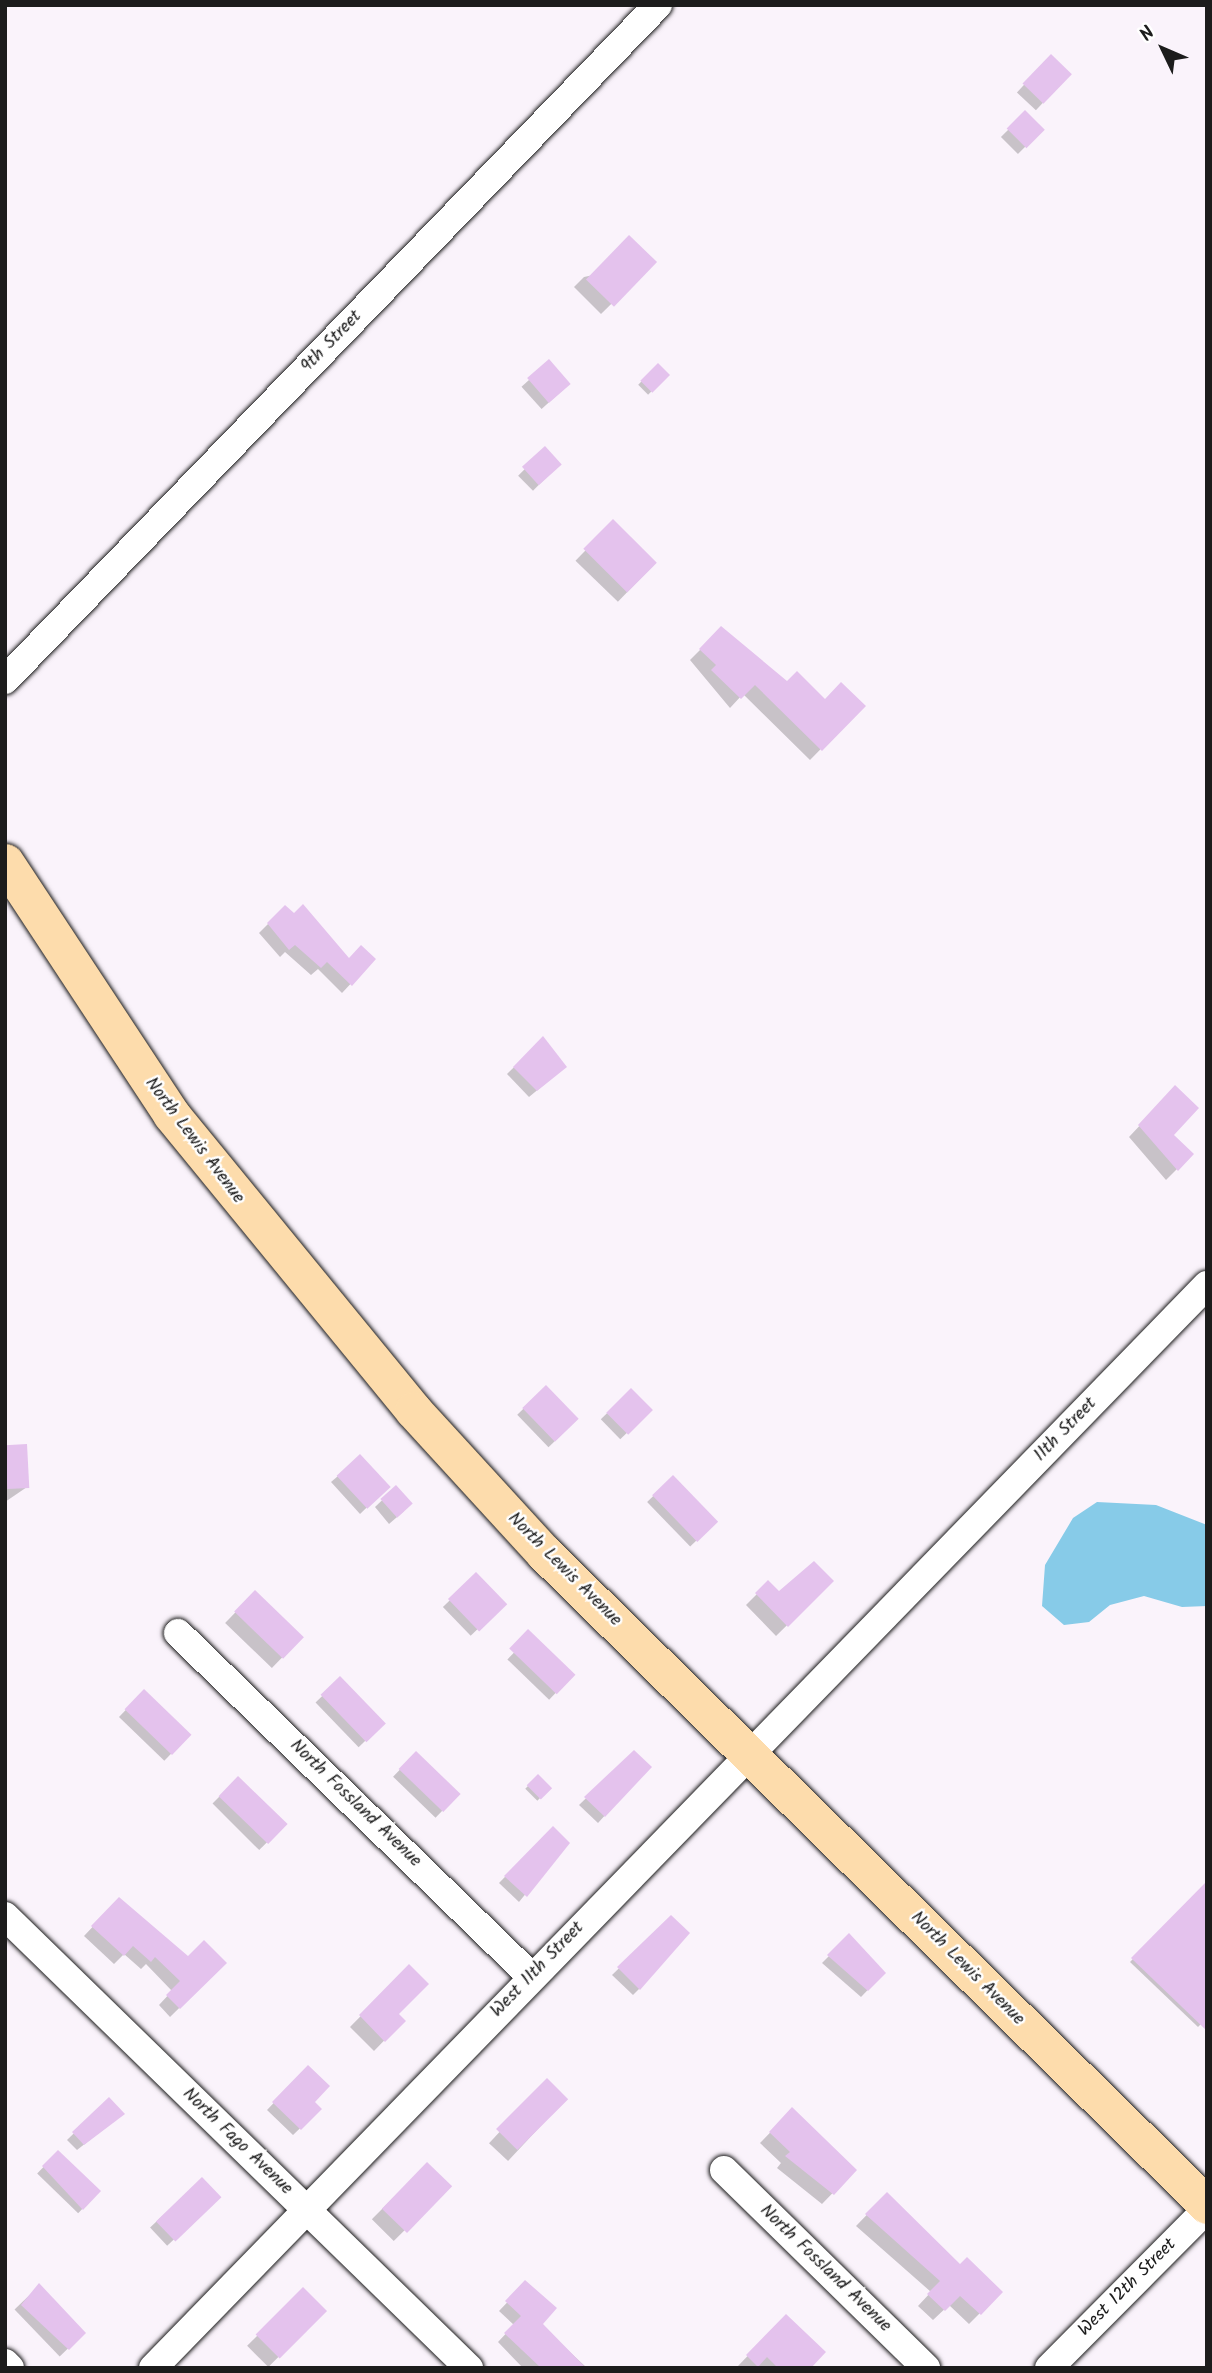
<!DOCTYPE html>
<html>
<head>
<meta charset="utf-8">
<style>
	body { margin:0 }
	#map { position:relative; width:1212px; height:2373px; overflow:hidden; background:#faf3fb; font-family:Kalam,sans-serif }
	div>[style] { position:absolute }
	.water>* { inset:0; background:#87cbe8 }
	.shadow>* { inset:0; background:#0003; transform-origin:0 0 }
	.building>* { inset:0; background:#e4c2ed; transform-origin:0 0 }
	.roads { filter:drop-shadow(0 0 2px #1c1c1c) drop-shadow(0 0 2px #1c1c1c) }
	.minor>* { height:28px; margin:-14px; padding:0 14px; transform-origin:14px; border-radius:14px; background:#fff }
	.major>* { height:37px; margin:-18.5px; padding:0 18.5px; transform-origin:18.5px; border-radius:18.5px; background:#fddcac }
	span { translate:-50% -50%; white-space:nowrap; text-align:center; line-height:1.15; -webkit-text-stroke:5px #fff; paint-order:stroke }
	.street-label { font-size:18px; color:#1c1c1c }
	.frame { position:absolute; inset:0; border:7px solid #1c1c1c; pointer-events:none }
	.north { position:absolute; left:1128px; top:14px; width:70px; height:70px; -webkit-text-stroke:5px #fff; paint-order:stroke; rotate:314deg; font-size:19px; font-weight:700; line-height:28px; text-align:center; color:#1c1c1c }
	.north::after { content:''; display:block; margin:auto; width:24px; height:32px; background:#1c1c1c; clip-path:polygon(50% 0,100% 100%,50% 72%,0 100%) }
</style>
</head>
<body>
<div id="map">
	<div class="water">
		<i style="clip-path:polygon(1097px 1502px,1156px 1505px,1207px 1525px,1207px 1606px,1182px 1607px,1144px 1596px,1110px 1605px,1089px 1622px,1064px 1625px,1042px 1606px,1045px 1565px,1073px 1518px)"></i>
	</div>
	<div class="shadow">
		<i style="left:1051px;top:56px;width:26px;height:50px;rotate:43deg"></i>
		<i style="left:1025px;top:113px;width:24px;height:34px;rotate:45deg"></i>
		<i style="clip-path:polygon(654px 262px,601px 314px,574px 287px,584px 277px)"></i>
		<i style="left:549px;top:362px;width:30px;height:37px;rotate:48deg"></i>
		<i style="left:658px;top:365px;width:14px;height:28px;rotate:45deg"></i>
		<i style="left:545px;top:449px;width:21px;height:38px;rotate:45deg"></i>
		<i style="left:613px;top:522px;width:59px;height:54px;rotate:44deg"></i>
		<i style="clip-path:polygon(721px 629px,787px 683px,825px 701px,863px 706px,810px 760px,743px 694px,730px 708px,690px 660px)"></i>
		<i style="clip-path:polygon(285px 907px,349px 960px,374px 959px,342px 993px,318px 969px,311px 975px,285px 952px,280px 957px,259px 933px)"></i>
		<i style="clip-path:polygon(543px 1039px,558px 1073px,529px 1097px,507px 1074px)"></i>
		<i style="clip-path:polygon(1175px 1088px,1171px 1135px,1192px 1154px,1166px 1180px,1129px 1137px)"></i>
		<i style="left:546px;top:1387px;width:45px;height:40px;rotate:46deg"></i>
		<i style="left:631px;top:1390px;width:28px;height:42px;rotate:46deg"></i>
		<i style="clip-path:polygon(5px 1448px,27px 1487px,5px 1502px)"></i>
		<i style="clip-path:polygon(338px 1476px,388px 1487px,360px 1514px,331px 1482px)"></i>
		<i style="left:673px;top:1477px;width:62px;height:36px;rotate:46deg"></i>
		<i style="clip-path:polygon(396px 1487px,404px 1511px,389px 1524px,375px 1507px)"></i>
		<i style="left:476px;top:1575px;width:40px;height:46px;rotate:46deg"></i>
		<i style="clip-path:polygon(832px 1581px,776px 1636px,746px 1605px,768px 1583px,779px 1593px)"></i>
		<i style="left:255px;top:1592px;width:65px;height:43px;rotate:44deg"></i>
		<i style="left:531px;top:1635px;width:58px;height:34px;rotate:44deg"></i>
		<i style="left:340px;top:1679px;width:62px;height:34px;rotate:46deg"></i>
		<i style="left:144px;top:1691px;width:63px;height:36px;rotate:44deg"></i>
		<i style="clip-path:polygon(634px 1752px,649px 1767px,598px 1823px,579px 1805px)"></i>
		<i style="left:416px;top:1753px;width:59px;height:33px;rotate:44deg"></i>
		<i style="left:538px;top:1776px;width:17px;height:18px;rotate:45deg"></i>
		<i style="left:238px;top:1778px;width:66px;height:36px;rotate:45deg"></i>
		<i style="clip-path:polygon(553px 1828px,567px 1843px,519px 1902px,499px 1883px)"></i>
		<i style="clip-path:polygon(1203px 1887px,1207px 2018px,1198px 2027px,1130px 1962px)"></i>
		<i style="clip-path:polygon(119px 1899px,188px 1958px,225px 1963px,170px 2017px,159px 2005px,172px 1991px,146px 1964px,141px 1969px,124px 1954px,114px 1964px,84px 1936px)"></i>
		<i style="clip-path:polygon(671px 1918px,639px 1989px,633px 1995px,612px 1975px)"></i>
		<i style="clip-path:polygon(849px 1936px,884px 1973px,861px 1997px,822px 1963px)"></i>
		<i style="clip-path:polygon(409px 1967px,397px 2014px,403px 2021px,374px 2051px,350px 2027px)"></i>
		<i style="clip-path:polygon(308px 2067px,313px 2102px,320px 2109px,293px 2135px,267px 2110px)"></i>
		<i style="left:547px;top:2081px;width:26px;height:85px;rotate:43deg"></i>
		<i style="clip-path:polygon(109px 2099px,123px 2114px,77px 2150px,67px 2140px)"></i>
		<i style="clip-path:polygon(792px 2110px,855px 2170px,822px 2204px,777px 2168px,781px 2163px,760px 2143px)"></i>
		<i style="left:58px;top:2152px;width:57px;height:30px;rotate:44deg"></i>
		<i style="left:427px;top:2164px;width:31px;height:78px;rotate:45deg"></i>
		<i style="left:202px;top:2179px;width:25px;height:71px;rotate:47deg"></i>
		<i style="clip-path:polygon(887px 2194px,960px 2266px,1001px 2292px,969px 2324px,949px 2305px,933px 2320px,918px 2306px,931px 2292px,856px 2226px)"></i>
		<i style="clip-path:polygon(526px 2283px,540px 2324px,587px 2368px,523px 2368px,498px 2342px,514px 2325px,499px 2311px)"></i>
		<i style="left:39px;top:2286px;width:65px;height:34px;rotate:46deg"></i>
		<i style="left:303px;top:2290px;width:30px;height:79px;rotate:45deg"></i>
		<i style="clip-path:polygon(786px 2316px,808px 2368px,738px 2368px,737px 2367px)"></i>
	</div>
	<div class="building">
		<i style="left:1051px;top:54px;width:29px;height:41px;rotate:44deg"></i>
		<i style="left:1025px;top:110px;width:28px;height:26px;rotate:45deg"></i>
		<i style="left:629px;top:235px;width:39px;height:62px;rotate:44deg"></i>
		<i style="left:549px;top:359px;width:33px;height:29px;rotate:49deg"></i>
		<i style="left:658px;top:363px;width:17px;height:25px;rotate:45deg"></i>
		<i style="left:545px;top:446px;width:25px;height:31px;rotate:48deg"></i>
		<i style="left:613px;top:519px;width:62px;height:42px;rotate:45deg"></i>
		<i style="clip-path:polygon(721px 626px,787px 681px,797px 671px,825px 699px,841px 682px,866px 706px,822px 751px,755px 685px,741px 699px,711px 670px,716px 665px,699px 649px)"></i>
		<i style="clip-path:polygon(303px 904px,349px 958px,361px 945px,376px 959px,352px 986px,327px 962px,321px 968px,295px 945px,289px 950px,267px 923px,285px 905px,294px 913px)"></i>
		<i style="clip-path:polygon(543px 1036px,567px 1067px,537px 1091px,513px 1067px)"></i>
		<i style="clip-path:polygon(1175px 1085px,1199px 1108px,1174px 1135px,1194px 1154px,1178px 1171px,1138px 1125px)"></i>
		<i style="left:546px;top:1385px;width:47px;height:33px;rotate:46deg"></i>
		<i style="left:631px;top:1388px;width:31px;height:35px;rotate:45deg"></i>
		<i style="left:27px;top:1444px;width:44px;height:22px;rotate:87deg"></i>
		<i style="left:360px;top:1454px;width:45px;height:32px;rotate:47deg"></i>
		<i style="left:673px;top:1475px;width:65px;height:29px;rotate:46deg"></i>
		<i style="left:396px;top:1485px;width:25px;height:21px;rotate:48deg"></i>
		<i style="clip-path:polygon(814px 1561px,834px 1581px,788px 1627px,755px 1593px,768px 1580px,779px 1591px)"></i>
		<i style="left:476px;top:1572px;width:45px;height:39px;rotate:46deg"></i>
		<i style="left:255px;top:1590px;width:68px;height:30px;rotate:44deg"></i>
		<i style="left:528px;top:1629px;width:66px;height:27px;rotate:44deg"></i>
		<i style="left:340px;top:1676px;width:66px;height:27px;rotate:46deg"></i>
		<i style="left:144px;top:1689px;width:66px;height:28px;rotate:44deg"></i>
		<i style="clip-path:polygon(634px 1750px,652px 1767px,605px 1817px,584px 1797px)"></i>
		<i style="left:416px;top:1751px;width:62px;height:25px;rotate:44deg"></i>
		<i style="left:538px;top:1774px;width:20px;height:16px;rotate:45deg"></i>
		<i style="left:238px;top:1776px;width:69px;height:28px;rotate:44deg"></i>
		<i style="clip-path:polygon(553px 1826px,570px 1843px,527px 1897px,504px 1876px)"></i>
		<i style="clip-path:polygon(1207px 1881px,1207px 2031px,1131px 1958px)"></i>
		<i style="clip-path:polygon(119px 1897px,188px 1956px,204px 1940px,227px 1963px,180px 2009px,166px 1995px,180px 1981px,155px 1957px,151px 1962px,133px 1946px,124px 1956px,91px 1926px)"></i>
		<i style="clip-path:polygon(671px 1915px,690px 1933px,640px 1990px,617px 1967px)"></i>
		<i style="clip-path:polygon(849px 1933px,886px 1973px,868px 1991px,827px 1955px)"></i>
		<i style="clip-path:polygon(409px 1964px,429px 1984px,399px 2014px,406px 2021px,385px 2042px,359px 2015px)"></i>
		<i style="clip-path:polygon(308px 2065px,330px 2086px,315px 2102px,322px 2109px,301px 2130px,272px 2102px)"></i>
		<i style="left:547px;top:2078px;width:30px;height:72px;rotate:45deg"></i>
		<i style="clip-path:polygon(109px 2097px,125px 2114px,84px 2145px,72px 2132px)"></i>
		<i style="clip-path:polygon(792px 2107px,857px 2170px,834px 2195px,785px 2156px,790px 2152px,769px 2132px)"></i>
		<i style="clip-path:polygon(58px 2150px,101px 2191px,83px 2210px,42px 2166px)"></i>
		<i style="left:427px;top:2162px;width:35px;height:65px;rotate:44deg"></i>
		<i style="left:202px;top:2177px;width:28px;height:64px;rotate:46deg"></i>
		<i style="clip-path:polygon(887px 2192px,960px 2264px,967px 2257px,1003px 2292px,981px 2315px,960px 2296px,945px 2311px,927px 2294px,940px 2281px,865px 2214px)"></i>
		<i style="clip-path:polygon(525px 2280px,557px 2308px,543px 2324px,586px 2368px,541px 2368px,504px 2333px,521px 2316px,505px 2301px)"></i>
		<i style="clip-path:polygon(39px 2283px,86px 2333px,69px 2350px,21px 2305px)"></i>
		<i style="left:303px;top:2287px;width:34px;height:67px;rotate:45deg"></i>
		<i style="clip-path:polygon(786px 2314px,826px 2352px,811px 2368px,778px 2368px,767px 2357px,758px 2367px,746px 2355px)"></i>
	</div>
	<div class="roads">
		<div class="minor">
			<i style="left:5px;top:680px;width:939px;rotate:-45.95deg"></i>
			<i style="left:178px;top:1633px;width:492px;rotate:44.2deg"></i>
			<i style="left:5px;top:1916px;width:648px;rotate:44.25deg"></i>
			<i style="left:724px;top:2170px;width:283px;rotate:44.4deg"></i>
			<i style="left:5px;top:2363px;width:7px;rotate:45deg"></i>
			<i style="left:153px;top:2368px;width:1511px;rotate:-45.78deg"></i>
			<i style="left:1049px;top:2368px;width:224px;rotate:-45.2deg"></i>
		</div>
		<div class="major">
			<i style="left:5px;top:862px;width:302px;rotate:56.6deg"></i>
			<i style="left:171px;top:1114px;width:382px;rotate:50.7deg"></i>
			<i style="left:413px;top:1410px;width:194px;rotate:47.5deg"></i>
			<i style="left:544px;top:1553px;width:930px;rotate:44.52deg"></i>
		</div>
	</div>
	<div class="street-label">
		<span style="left:332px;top:342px;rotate:-46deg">9th Street</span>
		<span style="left:194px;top:1141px;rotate:53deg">North Lewis Avenue</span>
		<span style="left:1066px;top:1430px;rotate:-46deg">11th Street</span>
		<span style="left:564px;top:1570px;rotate:45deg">North Lewis Avenue</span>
		<span style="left:355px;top:1804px;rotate:44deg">North Fossland Avenue</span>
		<span style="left:967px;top:1969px;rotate:45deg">North Lewis Avenue</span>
		<span style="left:538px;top:1970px;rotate:-46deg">West 11th Street</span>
		<span style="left:237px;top:2142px;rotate:44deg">North Fago Avenue</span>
		<span style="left:825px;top:2269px;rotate:44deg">North Fossland Avenue</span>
		<span style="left:1128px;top:2288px;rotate:-45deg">West 12th Street</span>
	</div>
	<div class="frame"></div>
	<div class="north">N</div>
</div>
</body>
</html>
